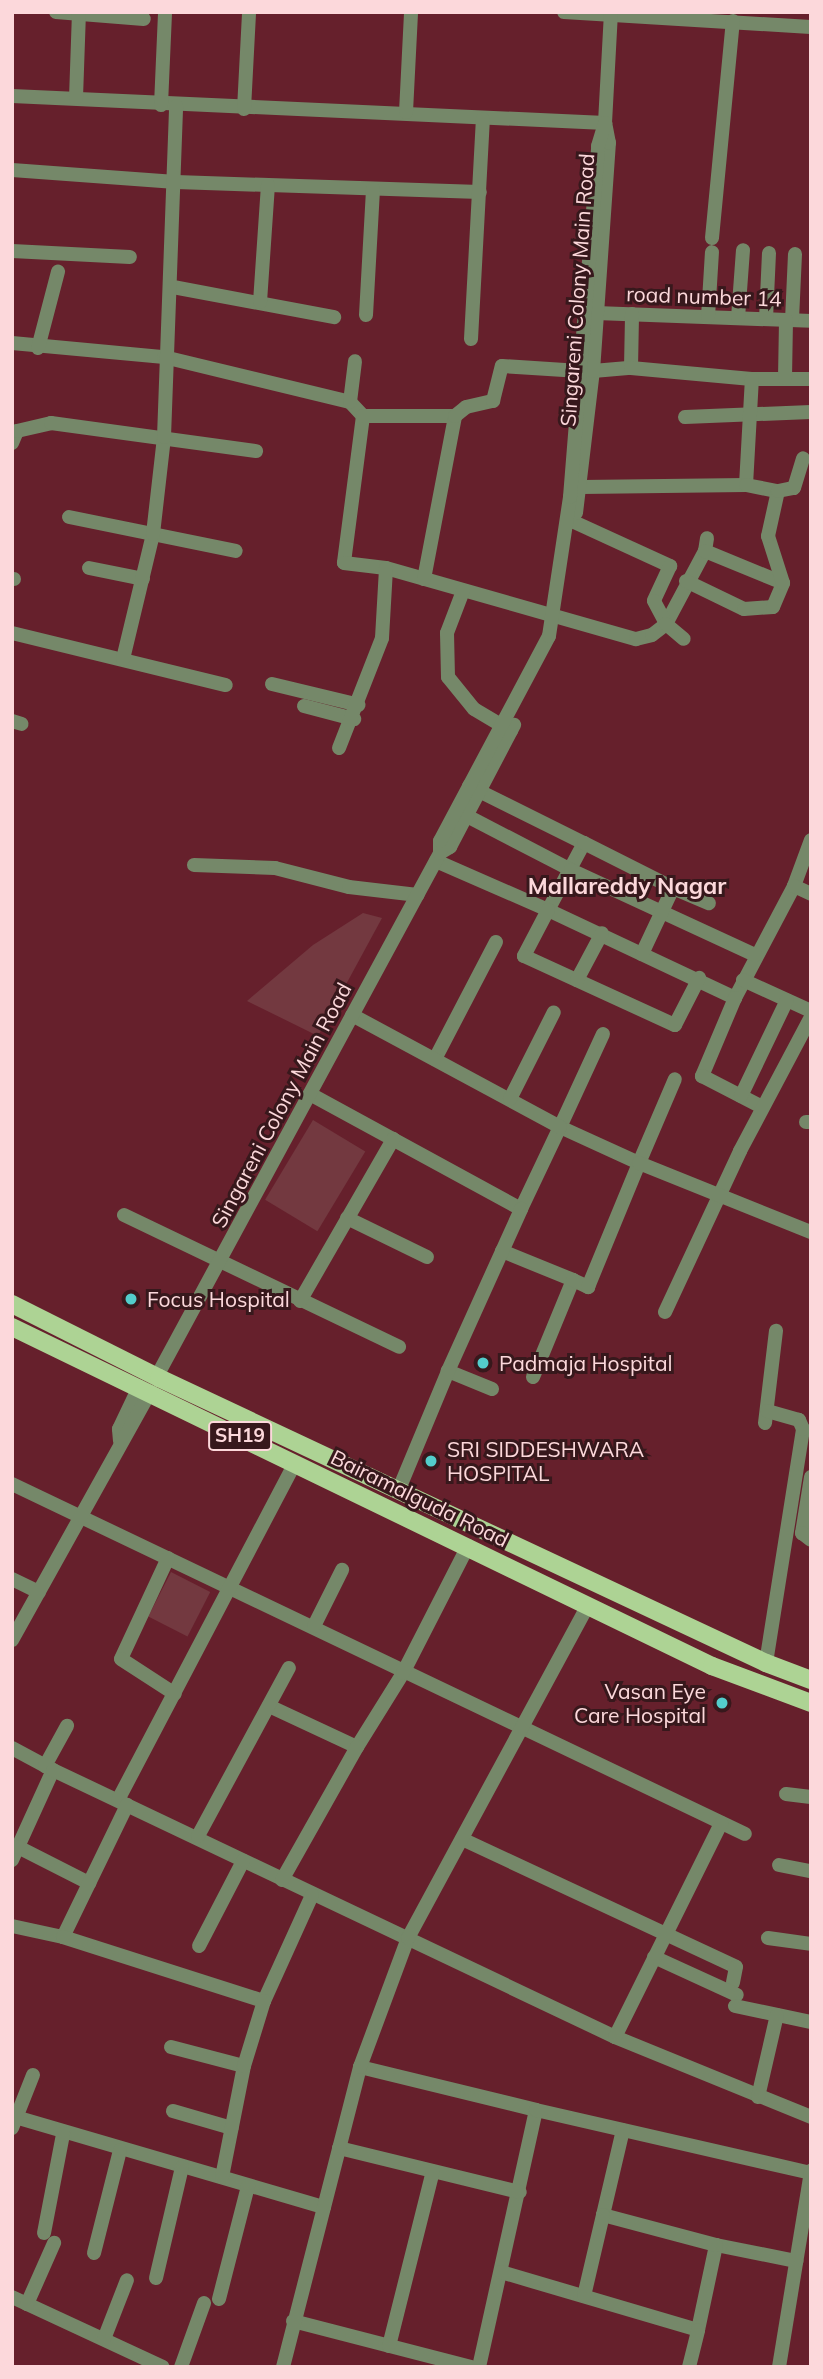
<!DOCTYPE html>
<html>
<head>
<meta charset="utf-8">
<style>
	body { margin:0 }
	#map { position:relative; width:823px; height:2379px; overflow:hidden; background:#66202c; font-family:Mulish,sans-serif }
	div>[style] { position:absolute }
	.green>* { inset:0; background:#733940; transform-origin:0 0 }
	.minor>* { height:14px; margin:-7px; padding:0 7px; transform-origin:7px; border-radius:7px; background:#758869 }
	.tertiary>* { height:14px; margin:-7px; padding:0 7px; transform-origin:7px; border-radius:7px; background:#758869 }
	.primary>* { height:18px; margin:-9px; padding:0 9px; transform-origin:9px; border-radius:9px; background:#add394 }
	.dots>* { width:19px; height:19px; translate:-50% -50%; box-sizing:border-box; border:4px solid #37181c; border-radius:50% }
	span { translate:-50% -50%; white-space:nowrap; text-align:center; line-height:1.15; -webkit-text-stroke:6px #37181c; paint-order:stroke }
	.shield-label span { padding:2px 5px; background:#37181c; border:2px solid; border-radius:5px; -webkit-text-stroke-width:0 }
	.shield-label { font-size:19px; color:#fcd8db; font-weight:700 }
	.street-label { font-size:21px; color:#fcd8db }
	.poi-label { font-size:21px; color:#fcd8db }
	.left { translate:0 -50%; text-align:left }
	.right { translate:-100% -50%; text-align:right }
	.neighbourhood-label { font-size:23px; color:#fcd8db; font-weight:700 }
	.frame { position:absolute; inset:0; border:14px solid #fcd8db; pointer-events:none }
</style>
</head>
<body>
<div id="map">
	<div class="green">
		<i style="clip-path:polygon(363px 913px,382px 918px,318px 1036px,247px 1001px,313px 945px)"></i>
		<i style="left:313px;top:1120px;width:61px;height:93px;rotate:31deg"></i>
		<i style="left:171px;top:1572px;width:44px;height:50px;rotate:27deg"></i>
	</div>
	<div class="minor">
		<i style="left:56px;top:12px;width:88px;rotate:4.5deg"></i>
		<i style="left:564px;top:12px;width:247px;rotate:3.5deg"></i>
		<i style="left:12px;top:96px;width:594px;rotate:2.61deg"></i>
		<i style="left:76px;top:98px;width:86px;rotate:-88deg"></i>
		<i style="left:161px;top:105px;width:93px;rotate:-87.5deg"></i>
		<i style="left:244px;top:109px;width:97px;rotate:-87deg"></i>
		<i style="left:406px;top:112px;width:100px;rotate:-87.1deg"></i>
		<i style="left:12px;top:170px;width:164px;rotate:4.2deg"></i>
		<i style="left:176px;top:182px;width:304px;rotate:1.9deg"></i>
		<i style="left:712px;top:238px;width:218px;rotate:-84.5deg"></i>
		<i style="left:12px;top:251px;width:118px;rotate:2.9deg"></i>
		<i style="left:173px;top:287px;width:164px;rotate:10.6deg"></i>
		<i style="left:260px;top:302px;width:117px;rotate:-86.1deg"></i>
		<i style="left:596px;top:313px;width:215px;rotate:2.1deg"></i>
		<i style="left:366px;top:315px;width:126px;rotate:-86.8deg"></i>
		<i style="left:708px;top:317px;width:65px;rotate:-86.5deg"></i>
		<i style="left:738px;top:318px;width:68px;rotate:-85.8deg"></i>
		<i style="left:766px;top:319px;width:66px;rotate:-87.4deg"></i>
		<i style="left:792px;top:320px;width:66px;rotate:-87.4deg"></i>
		<i style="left:471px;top:339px;width:220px;rotate:-86.9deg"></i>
		<i style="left:12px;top:343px;width:153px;rotate:5.3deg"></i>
		<i style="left:164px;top:357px;width:191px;rotate:13.6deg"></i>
		<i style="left:350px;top:402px;width:19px;rotate:47deg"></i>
		<i style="left:363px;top:416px;width:148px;rotate:97.4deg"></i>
		<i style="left:344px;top:563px;width:42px;rotate:6.8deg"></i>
		<i style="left:386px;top:568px;width:260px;rotate:15.9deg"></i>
		<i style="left:636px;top:639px;width:16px;rotate:-14deg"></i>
		<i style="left:652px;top:635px;width:18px;rotate:-38deg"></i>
		<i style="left:666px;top:624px;width:83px;rotate:-61.9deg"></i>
		<i style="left:705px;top:551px;width:13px;rotate:-81deg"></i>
		<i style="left:38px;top:348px;width:79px;rotate:-75.3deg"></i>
		<i style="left:631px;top:368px;width:54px;rotate:-88.9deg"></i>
		<i style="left:593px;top:371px;width:38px;rotate:-5deg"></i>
		<i style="left:631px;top:368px;width:121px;rotate:5.2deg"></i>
		<i style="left:752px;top:379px;width:59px"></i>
		<i style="left:785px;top:378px;width:58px;rotate:-89deg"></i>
		<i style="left:350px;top:402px;width:41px;rotate:-83deg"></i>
		<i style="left:363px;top:416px;width:92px"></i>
		<i style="left:685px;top:417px;width:126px;rotate:-2.3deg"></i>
		<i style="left:12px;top:443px;width:13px;rotate:-67deg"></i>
		<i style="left:17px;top:431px;width:35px;rotate:-13deg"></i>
		<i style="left:51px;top:423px;width:207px;rotate:7.8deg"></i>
		<i style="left:746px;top:485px;width:106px;rotate:-86.8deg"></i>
		<i style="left:581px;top:487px;width:165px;rotate:-0.7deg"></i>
		<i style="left:746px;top:485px;width:33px;rotate:11deg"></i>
		<i style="left:69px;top:517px;width:170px;rotate:11.5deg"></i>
		<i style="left:574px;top:522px;width:106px;rotate:24.6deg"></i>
		<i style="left:670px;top:566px;width:38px;rotate:115deg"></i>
		<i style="left:654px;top:601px;width:26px;rotate:62deg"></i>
		<i style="left:666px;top:624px;width:23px;rotate:40deg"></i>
		<i style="left:705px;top:551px;width:84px;rotate:22.3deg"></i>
		<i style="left:89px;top:568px;width:55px;rotate:11.5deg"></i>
		<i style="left:12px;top:579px;width:2px"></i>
		<i style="left:424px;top:579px;width:166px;rotate:-79.2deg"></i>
		<i style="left:455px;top:416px;width:14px;rotate:-39deg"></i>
		<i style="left:466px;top:407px;width:28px;rotate:-13deg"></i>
		<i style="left:493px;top:401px;width:36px;rotate:-76deg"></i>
		<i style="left:502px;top:366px;width:78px;rotate:3.7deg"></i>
		<i style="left:686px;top:581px;width:64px;rotate:25.8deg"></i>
		<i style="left:744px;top:609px;width:29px;rotate:-4deg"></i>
		<i style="left:773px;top:607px;width:26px;rotate:-67deg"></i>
		<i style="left:783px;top:583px;width:49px;rotate:-107.7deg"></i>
		<i style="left:768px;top:536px;width:46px;rotate:-77.5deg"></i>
		<i style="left:778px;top:491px;width:16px;rotate:-11deg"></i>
		<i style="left:794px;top:488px;width:31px;rotate:-73deg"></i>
		<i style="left:463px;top:591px;width:45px;rotate:110.9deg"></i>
		<i style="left:447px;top:633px;width:44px;rotate:88.7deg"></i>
		<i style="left:448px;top:677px;width:41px;rotate:50.9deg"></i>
		<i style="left:474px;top:709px;width:43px;rotate:30.7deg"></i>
		<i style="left:12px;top:633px;width:220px;rotate:13.7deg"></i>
		<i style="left:123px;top:659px;width:129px;rotate:-76.5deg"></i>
		<i style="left:153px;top:534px;width:98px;rotate:-83.5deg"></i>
		<i style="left:164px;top:437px;width:331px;rotate:-87.9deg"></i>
		<i style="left:272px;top:684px;width:89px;rotate:13.6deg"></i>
		<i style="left:304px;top:706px;width:52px;rotate:14.6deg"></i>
		<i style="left:12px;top:721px;width:10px;rotate:17deg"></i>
		<i style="left:339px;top:748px;width:118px;rotate:-68.6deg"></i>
		<i style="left:382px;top:638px;width:70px;rotate:-86.7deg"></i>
		<i style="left:469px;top:786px;width:128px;rotate:26.4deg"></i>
		<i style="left:584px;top:843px;width:76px;rotate:118.2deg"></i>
		<i style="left:548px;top:910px;width:207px;rotate:25.2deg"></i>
		<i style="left:735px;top:998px;width:127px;rotate:-62.2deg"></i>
		<i style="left:794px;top:886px;width:49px;rotate:-69.7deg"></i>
		<i style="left:467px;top:816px;width:117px;rotate:27.4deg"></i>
		<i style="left:571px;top:870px;width:203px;rotate:24.8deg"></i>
		<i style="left:584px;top:843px;width:100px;rotate:26.8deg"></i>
		<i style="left:673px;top:888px;width:73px;rotate:115.2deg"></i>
		<i style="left:436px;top:861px;width:122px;rotate:23.6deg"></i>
		<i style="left:548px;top:910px;width:52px;rotate:117.6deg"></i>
		<i style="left:524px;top:956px;width:166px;rotate:24.6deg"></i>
		<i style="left:675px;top:1025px;width:53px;rotate:-62.9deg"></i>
		<i style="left:194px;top:865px;width:81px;rotate:2.1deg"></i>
		<i style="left:275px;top:868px;width:76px;rotate:14.4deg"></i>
		<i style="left:349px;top:887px;width:69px;rotate:6.6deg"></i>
		<i style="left:794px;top:886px;width:19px;rotate:25deg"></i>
		<i style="left:673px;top:888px;width:39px;rotate:23deg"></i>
		<i style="left:577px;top:980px;width:53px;rotate:-62deg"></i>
		<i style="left:743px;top:980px;width:75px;rotate:24.5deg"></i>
		<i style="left:735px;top:998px;width:85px;rotate:112.9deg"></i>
		<i style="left:702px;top:1076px;width:68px;rotate:27.3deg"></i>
		<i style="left:603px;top:1034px;width:102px;rotate:114.8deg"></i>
		<i style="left:560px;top:1127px;width:87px;rotate:24.5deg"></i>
		<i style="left:639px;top:1163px;width:91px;rotate:-66.8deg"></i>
		<i style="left:435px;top:1059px;width:132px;rotate:-62.5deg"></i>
		<i style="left:310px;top:1094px;width:240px;rotate:28.6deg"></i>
		<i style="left:521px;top:1209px;width:91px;rotate:-64.6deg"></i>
		<i style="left:560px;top:1127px;width:236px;rotate:-151.7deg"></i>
		<i style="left:741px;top:1096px;width:106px;rotate:-64.4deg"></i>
		<i style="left:510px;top:1099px;width:97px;rotate:-63.2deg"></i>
		<i style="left:806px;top:1122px;width:5px"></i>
		<i style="left:124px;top:1215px;width:305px;rotate:25.6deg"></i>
		<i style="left:347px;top:1218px;width:89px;rotate:26deg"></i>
		<i style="left:502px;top:1251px;width:77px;rotate:22.2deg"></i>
		<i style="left:300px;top:1301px;width:187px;rotate:-60.1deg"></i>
		<i style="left:665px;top:1312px;width:178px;rotate:-65deg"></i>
		<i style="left:740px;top:1151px;width:152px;rotate:-62.1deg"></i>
		<i style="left:533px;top:1377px;width:105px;rotate:-67.6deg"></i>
		<i style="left:573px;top:1280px;width:17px;rotate:25deg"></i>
		<i style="left:588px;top:1287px;width:134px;rotate:-67.6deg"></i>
		<i style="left:639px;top:1163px;width:185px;rotate:21.9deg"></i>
		<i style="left:492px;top:1389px;width:48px;rotate:-157.8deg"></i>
		<i style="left:448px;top:1371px;width:178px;rotate:-65.7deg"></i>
		<i style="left:765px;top:1423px;width:93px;rotate:-83.2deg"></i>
		<i style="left:120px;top:1441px;width:12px;rotate:-95deg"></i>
		<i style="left:119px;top:1429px;width:47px;rotate:-64.5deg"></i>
		<i style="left:811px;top:1477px;width:57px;rotate:99.1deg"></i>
		<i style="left:802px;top:1533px;width:11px;rotate:38deg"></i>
		<i style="left:12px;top:1484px;width:812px;rotate:25.52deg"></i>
		<i style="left:399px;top:1489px;width:128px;rotate:-67.4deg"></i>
		<i style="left:168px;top:1558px;width:111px;rotate:115deg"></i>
		<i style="left:121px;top:1659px;width:64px;rotate:32.9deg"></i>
		<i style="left:12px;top:1579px;width:30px;rotate:26deg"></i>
		<i style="left:314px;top:1626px;width:63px;rotate:-63.4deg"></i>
		<i style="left:12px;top:1640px;width:284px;rotate:-60.9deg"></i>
		<i style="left:766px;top:1663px;width:237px;rotate:-81deg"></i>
		<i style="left:803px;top:1429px;width:10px;rotate:-114deg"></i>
		<i style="left:799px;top:1420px;width:33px;rotate:-164deg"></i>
		<i style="left:269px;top:1706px;width:97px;rotate:25deg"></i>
		<i style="left:357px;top:1747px;width:87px;rotate:-58.1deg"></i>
		<i style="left:403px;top:1673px;width:143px;rotate:-62.9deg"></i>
		<i style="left:12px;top:1748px;width:47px;rotate:28.2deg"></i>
		<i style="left:53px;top:1770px;width:99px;rotate:114.5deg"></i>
		<i style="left:45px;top:1766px;width:46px;rotate:-61.2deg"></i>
		<i style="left:53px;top:1770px;width:622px;rotate:25.41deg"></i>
		<i style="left:615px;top:2037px;width:212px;rotate:22.2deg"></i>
		<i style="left:786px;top:1794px;width:25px;rotate:7deg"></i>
		<i style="left:118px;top:1800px;width:381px;rotate:-62.3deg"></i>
		<i style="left:198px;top:1836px;width:191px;rotate:-61.6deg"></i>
		<i style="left:462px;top:1839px;width:302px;rotate:25deg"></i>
		<i style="left:736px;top:1967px;width:16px;rotate:101deg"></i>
		<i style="left:18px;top:1847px;width:80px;rotate:26.9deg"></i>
		<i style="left:779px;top:1865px;width:33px;rotate:11deg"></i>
		<i style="left:282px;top:1880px;width:153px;rotate:-60.6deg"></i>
		<i style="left:12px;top:1926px;width:52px;rotate:12.2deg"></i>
		<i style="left:63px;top:1937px;width:147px;rotate:-64.1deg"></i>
		<i style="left:63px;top:1937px;width:211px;rotate:17.7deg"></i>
		<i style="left:264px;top:2001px;width:116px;rotate:-65.6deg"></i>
		<i style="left:768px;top:1938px;width:43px;rotate:7.9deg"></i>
		<i style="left:199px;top:1946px;width:96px;rotate:-62.6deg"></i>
		<i style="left:654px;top:1957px;width:91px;rotate:24.6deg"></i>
		<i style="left:735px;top:2006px;width:78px;rotate:11.9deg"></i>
		<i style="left:615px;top:2037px;width:239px;rotate:-63.6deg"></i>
		<i style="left:171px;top:2047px;width:75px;rotate:14.6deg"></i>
		<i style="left:360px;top:2067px;width:181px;rotate:13.7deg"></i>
		<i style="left:536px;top:2110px;width:263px;rotate:102.5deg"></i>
		<i style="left:758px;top:2097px;width:84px;rotate:-77deg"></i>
		<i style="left:536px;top:2110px;width:281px;rotate:12.9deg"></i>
		<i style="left:173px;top:2111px;width:61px;rotate:16.1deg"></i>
		<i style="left:12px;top:2116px;width:325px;rotate:16.3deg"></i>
		<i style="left:12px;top:2128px;width:57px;rotate:-68.4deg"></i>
		<i style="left:339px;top:2148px;width:186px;rotate:13.7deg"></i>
		<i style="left:222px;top:2177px;width:113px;rotate:-78.8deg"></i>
		<i style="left:244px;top:2066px;width:68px;rotate:-72.9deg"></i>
		<i style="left:603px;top:2215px;width:87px;rotate:-76.8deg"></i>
		<i style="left:44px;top:2233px;width:101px;rotate:-79.1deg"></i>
		<i style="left:716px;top:2245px;width:82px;rotate:11.3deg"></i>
		<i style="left:94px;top:2253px;width:106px;rotate:-75.8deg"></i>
		<i style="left:501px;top:2272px;width:205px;rotate:16.4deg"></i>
		<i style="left:698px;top:2330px;width:87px;rotate:-78deg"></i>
		<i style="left:716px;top:2245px;width:117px;rotate:-165.1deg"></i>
		<i style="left:603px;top:2215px;width:83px;rotate:103.2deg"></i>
		<i style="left:156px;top:2278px;width:114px;rotate:-76.8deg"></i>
		<i style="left:12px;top:2297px;width:166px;rotate:24.9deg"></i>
		<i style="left:219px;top:2299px;width:117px;rotate:-75.6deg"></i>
		<i style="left:27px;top:2304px;width:67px;rotate:-66.1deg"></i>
		<i style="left:293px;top:2321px;width:184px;rotate:14.5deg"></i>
		<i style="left:104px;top:2339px;width:63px;rotate:-68.7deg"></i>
		<i style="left:389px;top:2346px;width:180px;rotate:-75.9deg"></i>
		<i style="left:181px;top:2367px;width:68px;rotate:-70.2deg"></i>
		<i style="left:283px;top:2367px;width:310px;rotate:-75.6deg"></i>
		<i style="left:360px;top:2067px;width:138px;rotate:-69.6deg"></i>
		<i style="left:408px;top:1938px;width:379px;rotate:-61.6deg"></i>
		<i style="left:689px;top:2367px;width:38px;rotate:-76deg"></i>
		<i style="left:779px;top:2367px;width:199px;rotate:-80.7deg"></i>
	</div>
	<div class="tertiary">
		<i style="left:576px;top:513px;width:143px;rotate:-83.2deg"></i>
		<i style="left:593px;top:371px;width:229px;rotate:-86deg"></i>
		<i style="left:609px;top:143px;width:20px;rotate:-101deg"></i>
		<i style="left:605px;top:123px;width:111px;rotate:-86.9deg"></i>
		<i style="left:440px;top:853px;width:12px;rotate:-31deg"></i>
		<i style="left:450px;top:847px;width:138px;rotate:-62.3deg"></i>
		<i style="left:157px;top:1376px;width:595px;rotate:-61.58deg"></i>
		<i style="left:440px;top:853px;width:12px;rotate:-90deg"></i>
		<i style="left:440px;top:841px;width:232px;rotate:-62deg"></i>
		<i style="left:549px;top:636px;width:141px;rotate:-81.4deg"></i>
		<i style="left:570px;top:497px;width:352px;rotate:-85.4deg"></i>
		<i style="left:598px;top:146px;width:24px;rotate:-73deg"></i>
	</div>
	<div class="primary">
		<i style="left:12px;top:1304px;width:165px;rotate:26.7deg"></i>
		<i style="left:159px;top:1378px;width:671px;rotate:25.15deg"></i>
		<i style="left:766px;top:1663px;width:48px;rotate:20.7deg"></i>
		<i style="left:12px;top:1327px;width:778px;rotate:25.84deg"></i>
		<i style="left:712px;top:1666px;width:106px;rotate:20.5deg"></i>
	</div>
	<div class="dots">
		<i style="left:131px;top:1299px;background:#53cdcb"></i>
		<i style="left:483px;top:1363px;background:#53cdcb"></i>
		<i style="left:431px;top:1461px;background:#53cdcb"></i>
		<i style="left:722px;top:1703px;background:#53cdcb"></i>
	</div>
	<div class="shield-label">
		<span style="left:240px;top:1436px">SH19</span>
	</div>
	<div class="street-label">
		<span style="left:577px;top:290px;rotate:-86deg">Singareni Colony Main Road</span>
		<span style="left:704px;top:296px;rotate:2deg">road number 14</span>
		<span style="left:281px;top:1105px;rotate:-62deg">Singareni Colony Main Road</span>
		<span style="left:420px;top:1498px;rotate:26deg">Bairamalguda Road</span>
	</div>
	<div class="poi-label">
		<span class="left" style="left:147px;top:1299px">Focus Hospital</span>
		<span class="left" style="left:499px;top:1363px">Padmaja Hospital</span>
		<span class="left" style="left:447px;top:1461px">SRI SIDDESHWARA<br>HOSPITAL</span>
		<span class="right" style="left:706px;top:1703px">Vasan Eye<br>Care Hospital</span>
	</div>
	<div class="neighbourhood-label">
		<span style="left:627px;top:886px">Mallareddy Nagar</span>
	</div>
	<div class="frame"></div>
</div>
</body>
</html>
